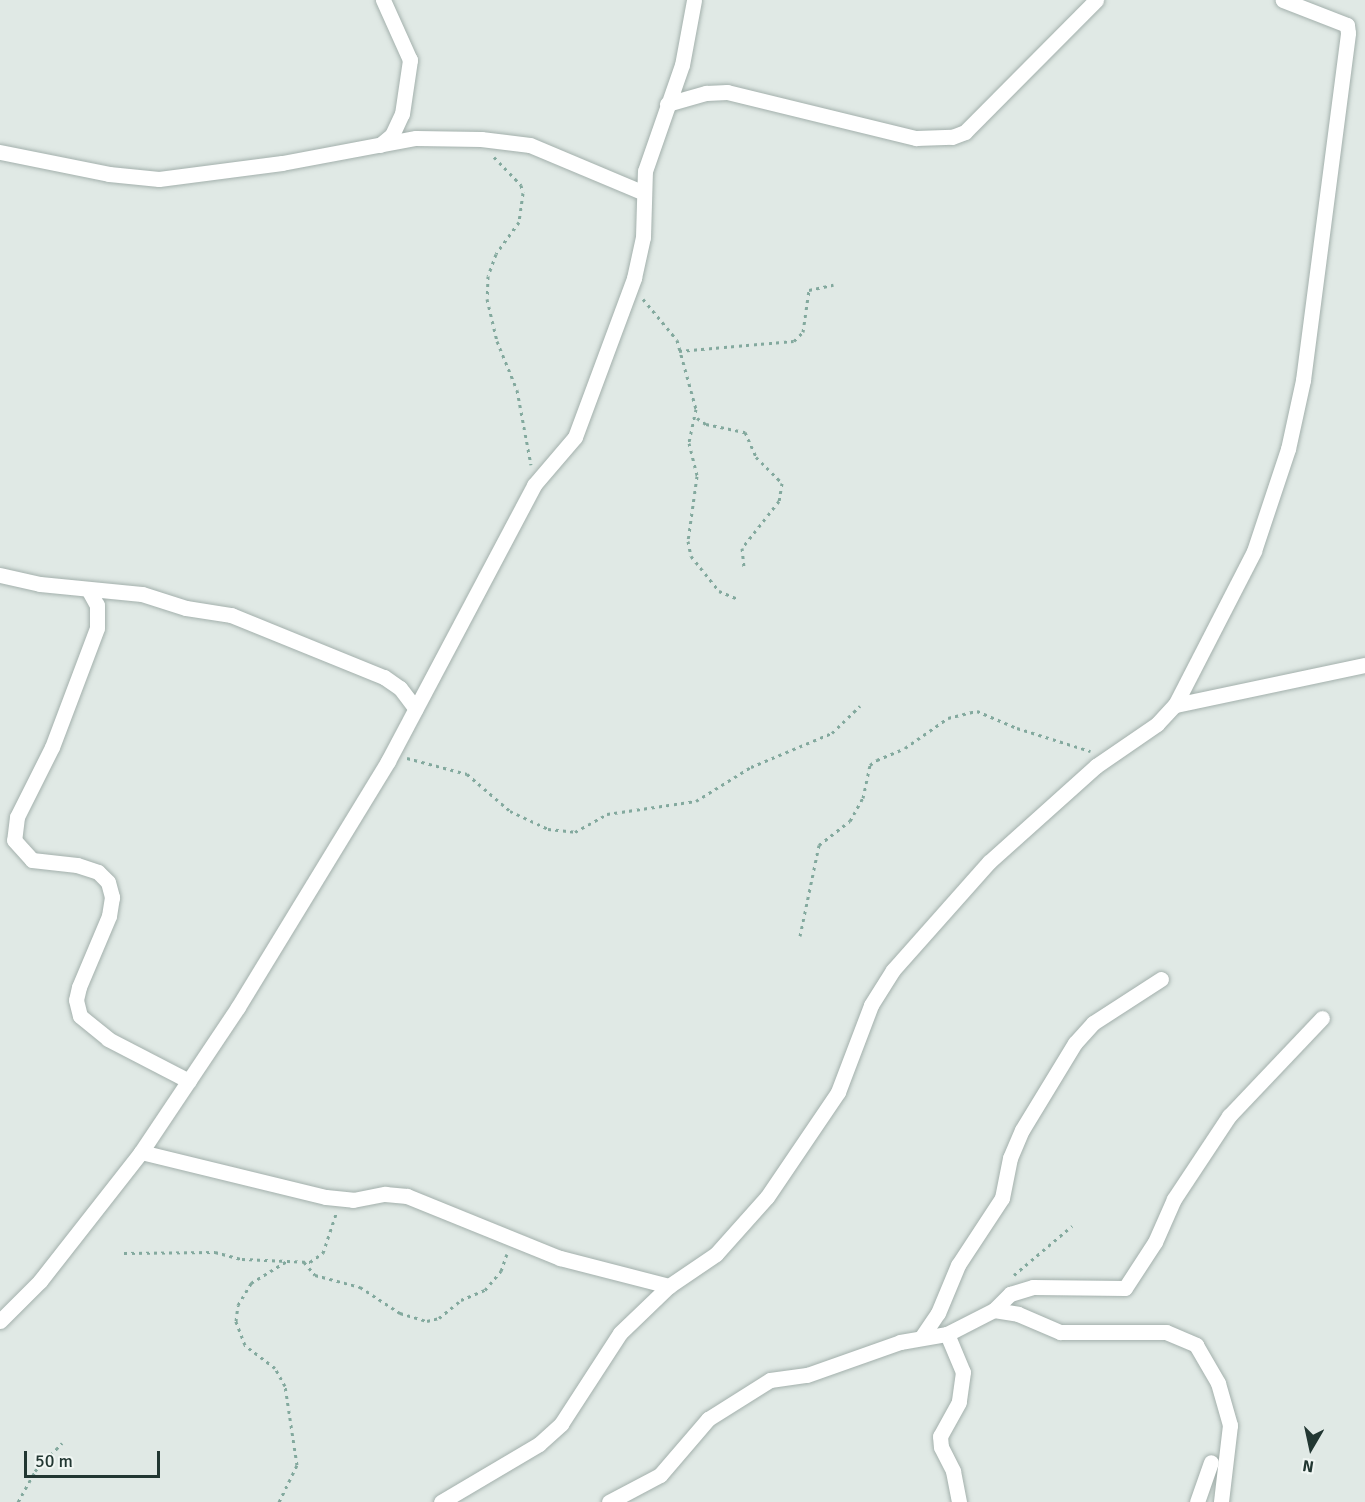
<!DOCTYPE html>
<html>
<head>
<meta charset="utf-8">
<style>
	body { margin:0 }
	#map { position:relative; width:1365px; height:1502px; overflow:hidden; background:#e0e9e5; font-family:Signika,sans-serif }
	div>[style] { position:absolute }
	.path>* { height:3px; margin-top:-1.5px; transform-origin:0; background:repeating-linear-gradient(90deg,#83a99e 0 3px,transparent 0 7.5px) }
	.roads { filter:drop-shadow(0 0 2px #a3b0ac) drop-shadow(0 0 2px #a3b0ac) }
	.street>* { height:15px; margin:-7.5px; padding:0 7.5px; transform-origin:7.5px; border-radius:7.5px; background:#fff }
	span { translate:-50% -50%; white-space:nowrap; text-align:center; line-height:1.15; -webkit-text-stroke:6px #f0f6f3; paint-order:stroke }
	.north { position:absolute; left:1281px; top:1418px; width:60px; height:60px; -webkit-text-stroke:4px #f0f6f3; paint-order:stroke; rotate:189deg; font-size:16px; font-weight:700; line-height:24px; text-align:center; color:#223732 }
	.north::after { content:''; display:block; margin:auto; width:21px; height:27px; background:#223732; clip-path:polygon(50% 0,100% 100%,50% 72%,0 100%) }
	.scale { position:absolute; left:24px; top:1451px; width:136px; height:27px; box-sizing:border-box; border:3px solid #223732; border-top:0; padding-left:8px; font-size:18px; line-height:21px; white-space:nowrap; color:#223732; -webkit-text-stroke:4px #f0f6f3; paint-order:stroke }
</style>
</head>
<body>
<div id="map">
	<div class="path">
		<i style="left:494px;top:157px;width:39px;rotate:46deg"></i>
		<i style="left:521px;top:185px;width:8px;rotate:76deg"></i>
		<i style="left:523px;top:193px;width:29px;rotate:98deg"></i>
		<i style="left:519px;top:222px;width:39px;rotate:126deg"></i>
		<i style="left:496px;top:254px;width:23px;rotate:110deg"></i>
		<i style="left:488px;top:276px;width:23px;rotate:92deg"></i>
		<i style="left:487px;top:299px;width:43px;rotate:76.6deg"></i>
		<i style="left:497px;top:341px;width:53px;rotate:67.8deg"></i>
		<i style="left:517px;top:390px;width:76px;rotate:79.4deg"></i>
		<i style="left:643px;top:299px;width:53px;rotate:50.3deg"></i>
		<i style="left:677px;top:340px;width:72px;rotate:74.6deg"></i>
		<i style="left:696px;top:409px;width:35px;rotate:102deg"></i>
		<i style="left:689px;top:443px;width:34px;rotate:76deg"></i>
		<i style="left:697px;top:476px;width:66px;rotate:97.9deg"></i>
		<i style="left:688px;top:541px;width:15px;rotate:79deg"></i>
		<i style="left:691px;top:556px;width:45px;rotate:51.3deg"></i>
		<i style="left:719px;top:591px;width:21px;rotate:23deg"></i>
		<i style="left:679px;top:351px;width:115px;rotate:-5deg"></i>
		<i style="left:794px;top:341px;width:13px;rotate:-45deg"></i>
		<i style="left:803px;top:332px;width:42px;rotate:-81.9deg"></i>
		<i style="left:809px;top:290px;width:25px;rotate:-12deg"></i>
		<i style="left:697px;top:418px;width:11px;rotate:34deg"></i>
		<i style="left:706px;top:424px;width:40px;rotate:12deg"></i>
		<i style="left:745px;top:432px;width:27px;rotate:66deg"></i>
		<i style="left:756px;top:457px;width:37px;rotate:45deg"></i>
		<i style="left:782px;top:483px;width:18px;rotate:99deg"></i>
		<i style="left:779px;top:501px;width:60px;rotate:128.2deg"></i>
		<i style="left:742px;top:548px;width:20px;rotate:84deg"></i>
		<i style="left:407px;top:758px;width:62px;rotate:14.9deg"></i>
		<i style="left:467px;top:774px;width:57px;rotate:40.7deg"></i>
		<i style="left:510px;top:811px;width:42px;rotate:25.3deg"></i>
		<i style="left:548px;top:829px;width:27px;rotate:6deg"></i>
		<i style="left:575px;top:832px;width:37px;rotate:-29deg"></i>
		<i style="left:607px;top:814px;width:90px;rotate:-8.3deg"></i>
		<i style="left:696px;top:801px;width:65px;rotate:-31.7deg"></i>
		<i style="left:751px;top:767px;width:88px;rotate:-22.8deg"></i>
		<i style="left:832px;top:733px;width:39px;rotate:-44deg"></i>
		<i style="left:800px;top:936px;width:93px;rotate:-78.2deg"></i>
		<i style="left:819px;top:845px;width:39px;rotate:-38deg"></i>
		<i style="left:850px;top:821px;width:26px;rotate:-61deg"></i>
		<i style="left:863px;top:798px;width:34px;rotate:-78deg"></i>
		<i style="left:870px;top:765px;width:9px;rotate:-36deg"></i>
		<i style="left:877px;top:760px;width:30px;rotate:-23deg"></i>
		<i style="left:905px;top:748px;width:52px;rotate:-34.9deg"></i>
		<i style="left:948px;top:718px;width:30px;rotate:-14deg"></i>
		<i style="left:977px;top:711px;width:43px;rotate:23deg"></i>
		<i style="left:1017px;top:728px;width:77px;rotate:17.5deg"></i>
		<i style="left:124px;top:1253px;width:91px;rotate:-0.6deg"></i>
		<i style="left:215px;top:1252px;width:28px;rotate:15deg"></i>
		<i style="left:242px;top:1259px;width:68px;rotate:2.5deg"></i>
		<i style="left:310px;top:1262px;width:16px;rotate:-35deg"></i>
		<i style="left:323px;top:1253px;width:41px;rotate:-71.6deg"></i>
		<i style="left:304px;top:1262px;width:17px;rotate:50deg"></i>
		<i style="left:315px;top:1275px;width:47px;rotate:14.9deg"></i>
		<i style="left:360px;top:1287px;width:48px;rotate:33deg"></i>
		<i style="left:400px;top:1313px;width:28px;rotate:17deg"></i>
		<i style="left:427px;top:1321px;width:12px;rotate:-14deg"></i>
		<i style="left:439px;top:1318px;width:28px;rotate:-39deg"></i>
		<i style="left:461px;top:1300px;width:26px;rotate:-23deg"></i>
		<i style="left:485px;top:1290px;width:25px;rotate:-50deg"></i>
		<i style="left:501px;top:1271px;width:18px;rotate:-71deg"></i>
		<i style="left:1014px;top:1275px;width:76px;rotate:-40.2deg"></i>
		<i style="left:18px;top:1502px;width:35px;rotate:-61deg"></i>
		<i style="left:35px;top:1471px;width:39px;rotate:-46deg"></i>
		<i style="left:279px;top:1502px;width:41px;rotate:-64.1deg"></i>
		<i style="left:297px;top:1465px;width:80px;rotate:-98.6deg"></i>
		<i style="left:285px;top:1386px;width:21px;rotate:-119deg"></i>
		<i style="left:275px;top:1368px;width:38px;rotate:-143deg"></i>
		<i style="left:245px;top:1345px;width:26px;rotate:-111deg"></i>
		<i style="left:236px;top:1321px;width:16px;rotate:-83deg"></i>
		<i style="left:238px;top:1305px;width:26px;rotate:-59deg"></i>
		<i style="left:251px;top:1283px;width:42px;rotate:-31.4deg"></i>
	</div>
	<div class="roads">
		<div class="street">
			<i style="left:667px;top:104px;width:41px;rotate:-15.8deg"></i>
			<i style="left:706px;top:93px;width:21px;rotate:-3deg"></i>
			<i style="left:727px;top:92px;width:195px;rotate:13.7deg"></i>
			<i style="left:916px;top:138px;width:36px;rotate:-2deg"></i>
			<i style="left:952px;top:137px;width:14px;rotate:-21deg"></i>
			<i style="left:965px;top:132px;width:186px;rotate:-45.2deg"></i>
			<i style="left:380px;top:145px;width:16px;rotate:-40deg"></i>
			<i style="left:392px;top:135px;width:23px;rotate:-65deg"></i>
			<i style="left:402px;top:114px;width:55px;rotate:-81.6deg"></i>
			<i style="left:410px;top:60px;width:66px;rotate:-114.2deg"></i>
			<i style="left:0;top:152px;width:111px;rotate:11.4deg"></i>
			<i style="left:109px;top:174px;width:50px;rotate:5.7deg"></i>
			<i style="left:159px;top:179px;width:124px;rotate:-7.4deg"></i>
			<i style="left:282px;top:163px;width:136px;rotate:-10.6deg"></i>
			<i style="left:416px;top:138px;width:65px;rotate:0.9deg"></i>
			<i style="left:481px;top:139px;width:49px;rotate:7deg"></i>
			<i style="left:530px;top:145px;width:121px;rotate:22.8deg"></i>
			<i style="left:0;top:575px;width:41px;rotate:12.7deg"></i>
			<i style="left:40px;top:584px;width:102px;rotate:5.6deg"></i>
			<i style="left:142px;top:594px;width:46px;rotate:17.7deg"></i>
			<i style="left:186px;top:608px;width:46px;rotate:8.8deg"></i>
			<i style="left:231px;top:615px;width:165px;rotate:22.1deg"></i>
			<i style="left:384px;top:677px;width:19px;rotate:35deg"></i>
			<i style="left:400px;top:688px;width:26px;rotate:53deg"></i>
			<i style="left:88px;top:589px;width:18px;rotate:61deg"></i>
			<i style="left:97px;top:605px;width:23px;rotate:90deg"></i>
			<i style="left:97px;top:628px;width:127px;rotate:110.7deg"></i>
			<i style="left:52px;top:747px;width:78px;rotate:116.6deg"></i>
			<i style="left:17px;top:817px;width:23px;rotate:97deg"></i>
			<i style="left:14px;top:840px;width:27px;rotate:48deg"></i>
			<i style="left:32px;top:860px;width:45px;rotate:6.3deg"></i>
			<i style="left:77px;top:865px;width:22px;rotate:18deg"></i>
			<i style="left:98px;top:872px;width:14px;rotate:45deg"></i>
			<i style="left:108px;top:882px;width:16px;rotate:75deg"></i>
			<i style="left:112px;top:897px;width:19px;rotate:99deg"></i>
			<i style="left:109px;top:916px;width:77px;rotate:112.9deg"></i>
			<i style="left:79px;top:987px;width:13px;rotate:103deg"></i>
			<i style="left:76px;top:1000px;width:16px;rotate:76deg"></i>
			<i style="left:80px;top:1016px;width:36px;rotate:39deg"></i>
			<i style="left:108px;top:1039px;width:91px;rotate:27.4deg"></i>
			<i style="left:1175px;top:705px;width:194px;rotate:-11.9deg"></i>
			<i style="left:141px;top:1152px;width:190px;rotate:13.7deg"></i>
			<i style="left:326px;top:1197px;width:27px;rotate:6deg"></i>
			<i style="left:353px;top:1200px;width:33px;rotate:-11deg"></i>
			<i style="left:385px;top:1194px;width:22px;rotate:5deg"></i>
			<i style="left:407px;top:1196px;width:165px;rotate:22.1deg"></i>
			<i style="left:560px;top:1258px;width:113px;rotate:14.4deg"></i>
			<i style="left:994px;top:1310px;width:23px;rotate:-45deg"></i>
			<i style="left:1010px;top:1294px;width:24px;rotate:-17deg"></i>
			<i style="left:1033px;top:1287px;width:92px;rotate:0.6deg"></i>
			<i style="left:1125px;top:1288px;width:55px;rotate:-56.9deg"></i>
			<i style="left:1155px;top:1242px;width:47px;rotate:-66.2deg"></i>
			<i style="left:1174px;top:1199px;width:100px;rotate:-56.5deg"></i>
			<i style="left:1229px;top:1116px;width:135px;rotate:-46.5deg"></i>
			<i style="left:0;top:1321px;width:57px;rotate:-45deg"></i>
			<i style="left:40px;top:1281px;width:164px;rotate:-51.9deg"></i>
			<i style="left:141px;top:1152px;width:174px;rotate:-56.2deg"></i>
			<i style="left:238px;top:1007px;width:288px;rotate:-58.6deg"></i>
			<i style="left:388px;top:761px;width:312px;rotate:-62.1deg"></i>
			<i style="left:534px;top:485px;width:63px;rotate:-49.5deg"></i>
			<i style="left:575px;top:437px;width:170px;rotate:-69.6deg"></i>
			<i style="left:634px;top:278px;width:42px;rotate:-77.6deg"></i>
			<i style="left:643px;top:237px;width:66px;rotate:-88.3deg"></i>
			<i style="left:645px;top:171px;width:112px;rotate:-70.8deg"></i>
			<i style="left:682px;top:65px;width:66px;rotate:-79.5deg"></i>
			<i style="left:947px;top:1334px;width:41px;rotate:67.2deg"></i>
			<i style="left:963px;top:1372px;width:30px;rotate:98deg"></i>
			<i style="left:959px;top:1402px;width:39px;rotate:119deg"></i>
			<i style="left:940px;top:1436px;width:11px;rotate:85deg"></i>
			<i style="left:941px;top:1447px;width:27px;rotate:63deg"></i>
			<i style="left:953px;top:1471px;width:32px;rotate:79deg"></i>
			<i style="left:921px;top:1338px;width:30px;rotate:-56deg"></i>
			<i style="left:938px;top:1313px;width:52px;rotate:-67.4deg"></i>
			<i style="left:958px;top:1265px;width:80px;rotate:-56.7deg"></i>
			<i style="left:1002px;top:1198px;width:41px;rotate:-78.7deg"></i>
			<i style="left:1010px;top:1158px;width:30px;rotate:-67deg"></i>
			<i style="left:1022px;top:1130px;width:102px;rotate:-58.7deg"></i>
			<i style="left:1075px;top:1043px;width:27px;rotate:-48deg"></i>
			<i style="left:1093px;top:1023px;width:81px;rotate:-32.9deg"></i>
			<i style="left:441px;top:1502px;width:114px;rotate:-30.6deg"></i>
			<i style="left:539px;top:1444px;width:30px;rotate:-42deg"></i>
			<i style="left:561px;top:1424px;width:108px;rotate:-57deg"></i>
			<i style="left:620px;top:1333px;width:68px;rotate:-43.8deg"></i>
			<i style="left:669px;top:1286px;width:57px;rotate:-34.2deg"></i>
			<i style="left:716px;top:1254px;width:76px;rotate:-48.2deg"></i>
			<i style="left:767px;top:1197px;width:127px;rotate:-55.9deg"></i>
			<i style="left:838px;top:1092px;width:93px;rotate:-69.2deg"></i>
			<i style="left:871px;top:1005px;width:41px;rotate:-57.8deg"></i>
			<i style="left:893px;top:970px;width:144px;rotate:-48.4deg"></i>
			<i style="left:989px;top:862px;width:144px;rotate:-41.9deg"></i>
			<i style="left:1096px;top:766px;width:74px;rotate:-34.5deg"></i>
			<i style="left:1157px;top:724px;width:26px;rotate:-47deg"></i>
			<i style="left:1175px;top:705px;width:173px;rotate:-62.8deg"></i>
			<i style="left:1254px;top:551px;width:108px;rotate:-71.6deg"></i>
			<i style="left:1288px;top:449px;width:71px;rotate:-77.7deg"></i>
			<i style="left:1303px;top:380px;width:350px;rotate:-82.6deg"></i>
			<i style="left:1348px;top:33px;width:8px;rotate:-97deg"></i>
			<i style="left:1347px;top:25px;width:69px;rotate:-158.7deg"></i>
			<i style="left:609px;top:1502px;width:58px;rotate:-27.9deg"></i>
			<i style="left:660px;top:1475px;width:74px;rotate:-49.4deg"></i>
			<i style="left:708px;top:1419px;width:73px;rotate:-32.2deg"></i>
			<i style="left:770px;top:1380px;width:37px;rotate:-8deg"></i>
			<i style="left:807px;top:1375px;width:99px;rotate:-19.5deg"></i>
			<i style="left:900px;top:1342px;width:48px;rotate:-9.7deg"></i>
			<i style="left:947px;top:1334px;width:53px;rotate:-27.1deg"></i>
			<i style="left:994px;top:1310px;width:24px;rotate:9deg"></i>
			<i style="left:1018px;top:1314px;width:46px;rotate:23.2deg"></i>
			<i style="left:1060px;top:1332px;width:106px"></i>
			<i style="left:1166px;top:1332px;width:33px;rotate:23deg"></i>
			<i style="left:1196px;top:1345px;width:44px;rotate:59.9deg"></i>
			<i style="left:1218px;top:1383px;width:44px;rotate:74.1deg"></i>
			<i style="left:1230px;top:1425px;width:78px;rotate:96.7deg"></i>
			<i style="left:1197px;top:1502px;width:42px;rotate:-70.7deg"></i>
		</div>
	</div>
	<div class="north">N</div>
	<div class="scale">50 m</div>
</div>
</body>
</html>
